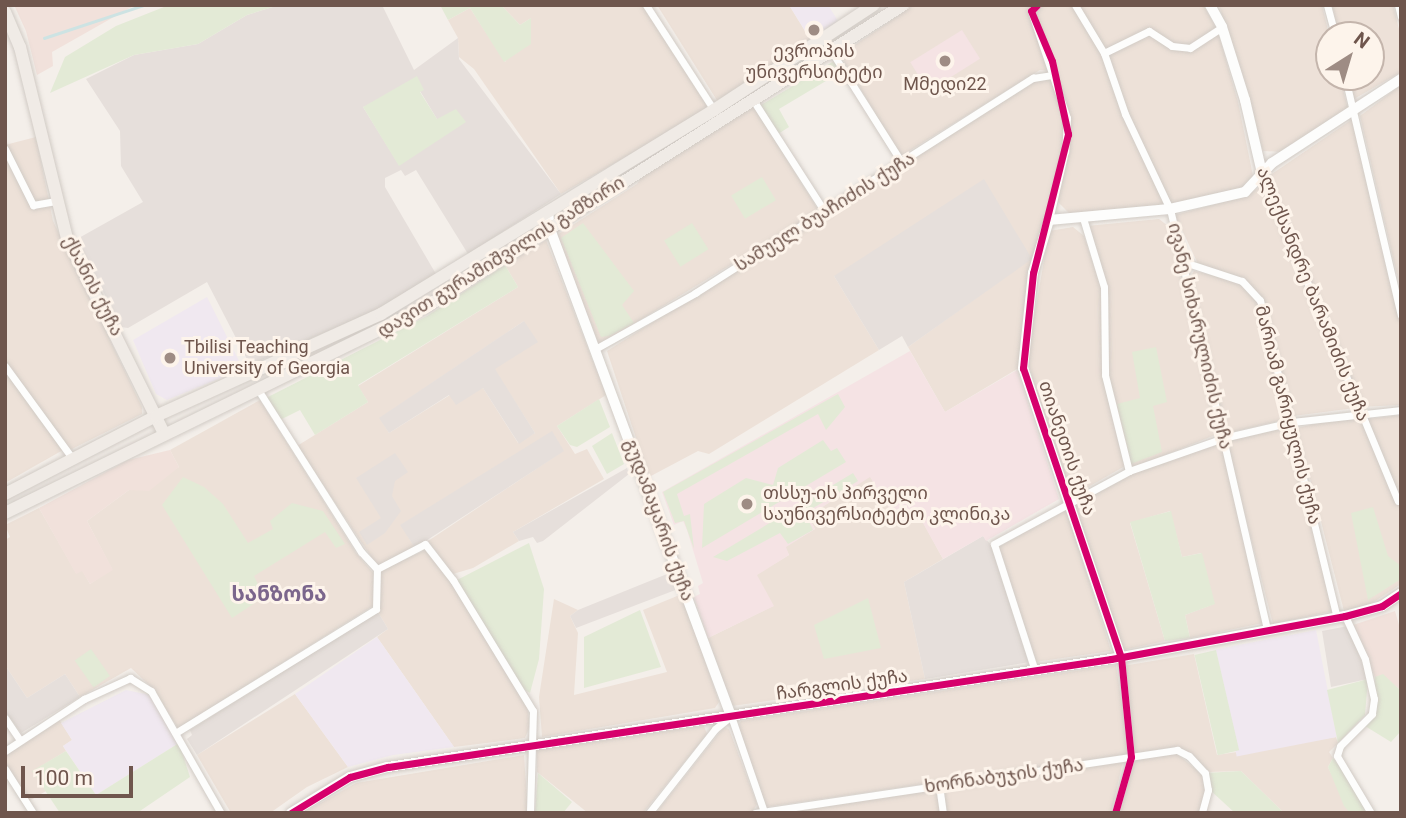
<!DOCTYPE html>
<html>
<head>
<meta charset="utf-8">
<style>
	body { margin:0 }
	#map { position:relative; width:1406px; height:818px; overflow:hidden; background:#f4efea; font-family:Roboto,"Noto Sans Georgian",sans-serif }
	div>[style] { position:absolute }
	.residential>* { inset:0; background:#ede1d8 }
	.commercial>* { inset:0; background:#f1e1db }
	.industrial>* { inset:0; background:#e6dfdb }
	.education>* { inset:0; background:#f0e8f0; transform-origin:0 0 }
	.medical>* { inset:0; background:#f5e3e4; transform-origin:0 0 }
	.green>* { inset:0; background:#e3ead6; transform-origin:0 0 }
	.stream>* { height:2.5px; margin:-1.25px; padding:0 1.25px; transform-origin:1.25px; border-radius:1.25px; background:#cde3e3 }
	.roads { filter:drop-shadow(0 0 2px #d1cbc5) drop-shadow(0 0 2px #d1cbc5) }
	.street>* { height:7px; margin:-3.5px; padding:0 3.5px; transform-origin:3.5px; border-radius:3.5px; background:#fdfdfc }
	.secondary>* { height:10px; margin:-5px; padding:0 5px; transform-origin:5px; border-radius:5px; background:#fdfdfc }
	.primary>* { height:12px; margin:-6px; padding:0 6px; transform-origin:6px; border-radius:6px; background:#f0ebe6 }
	.cycleway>* { height:7px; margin:-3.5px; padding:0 3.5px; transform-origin:3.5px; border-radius:3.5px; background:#d6006c }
	.dots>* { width:19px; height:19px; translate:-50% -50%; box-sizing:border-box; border:4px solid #fdf4eb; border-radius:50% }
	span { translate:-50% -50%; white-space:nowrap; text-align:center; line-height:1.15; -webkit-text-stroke:6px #fdf4eb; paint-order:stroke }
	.poi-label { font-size:18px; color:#6f564d }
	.left { translate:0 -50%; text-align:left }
	.street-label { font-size:18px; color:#6f564d }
	.quarter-label { font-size:21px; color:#7b668c; font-weight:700 }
	.frame { position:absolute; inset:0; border:7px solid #6f564d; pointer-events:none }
	.north { position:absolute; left:1315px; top:21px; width:70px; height:70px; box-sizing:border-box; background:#fdf4eb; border:2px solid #c4b5ac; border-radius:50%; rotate:37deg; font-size:19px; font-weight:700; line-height:28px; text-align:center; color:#6f564d }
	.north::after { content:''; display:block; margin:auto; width:24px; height:32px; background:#9e8c84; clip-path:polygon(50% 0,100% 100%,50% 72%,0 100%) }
	.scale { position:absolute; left:21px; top:766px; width:112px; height:32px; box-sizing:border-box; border:4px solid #6f564d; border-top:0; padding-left:9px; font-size:21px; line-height:24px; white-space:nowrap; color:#6f564d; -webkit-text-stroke:5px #fdf4eb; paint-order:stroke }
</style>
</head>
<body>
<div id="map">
	<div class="residential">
		<i style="clip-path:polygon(501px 5px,643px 5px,709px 109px,561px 194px,474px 69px,459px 57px,458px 38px,448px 20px,470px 8px,505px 62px,531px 18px,520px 25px)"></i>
		<i style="clip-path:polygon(657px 5px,789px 5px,810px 39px,718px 102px)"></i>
		<i style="clip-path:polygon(914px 5px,1203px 5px,1217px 29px,1238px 102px,1253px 176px,1248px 187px,1160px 207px,1070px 214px,1057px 201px,1070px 134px,1067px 102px,1056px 71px,1040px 70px,901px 156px,840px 55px)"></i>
		<i style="clip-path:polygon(1219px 5px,1322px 5px,1329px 35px,1329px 77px,1340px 77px,1348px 109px,1282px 152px,1263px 151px)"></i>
		<i style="clip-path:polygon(1332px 5px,1393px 5px,1401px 37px,1401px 72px,1354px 99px,1349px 77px,1371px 77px,1371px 35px,1339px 35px)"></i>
		<i style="clip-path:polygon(1044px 76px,1050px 78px,1063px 103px,1064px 133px,1019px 368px,945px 412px,908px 347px,1032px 258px,834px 276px,879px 350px,709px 454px,698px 451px,649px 477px,607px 351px)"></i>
		<i style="clip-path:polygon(1401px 85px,1401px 292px,1360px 116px)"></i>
		<i style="clip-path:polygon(753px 106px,819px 211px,599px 345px,557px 235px,637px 184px,644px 173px)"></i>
		<i style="clip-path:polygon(1354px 118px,1401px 323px,1401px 405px,1359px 407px,1266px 178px)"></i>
		<i style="clip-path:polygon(36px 137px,53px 221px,142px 407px,142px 414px,68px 451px,5px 364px,5px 145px)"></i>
		<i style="clip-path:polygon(1260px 187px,1264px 190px,1355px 408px,1293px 416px,1262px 297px,1242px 279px,1198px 264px,1175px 215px,1246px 196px)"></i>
		<i style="clip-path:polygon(1159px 219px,1168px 226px,1217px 430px,1215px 435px,1130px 469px,1109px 378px,1109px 297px,1087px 226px)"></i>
		<i style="clip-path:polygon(1073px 227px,1084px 236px,1103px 294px,1104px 373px,1125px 466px,1069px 498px,1027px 359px,1049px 231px)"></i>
		<i style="clip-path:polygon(evenodd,546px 240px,606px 395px,557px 426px,575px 454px,587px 449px,604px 479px,513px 532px,519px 541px,473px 568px,453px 574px,428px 541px,563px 451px,552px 432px,401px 525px,415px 548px,378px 567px,297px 446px,368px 402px,358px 386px,518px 287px,505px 265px,546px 240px,524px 321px,494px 369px,535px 433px,518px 443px,483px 388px,450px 395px,389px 433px,380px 418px,524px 321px)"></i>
		<i style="clip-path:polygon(1194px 271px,1236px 281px,1257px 300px,1287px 419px,1232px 432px,1224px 427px,1188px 280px)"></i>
		<i style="clip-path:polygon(5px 371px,63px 450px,5px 483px)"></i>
		<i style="clip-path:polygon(260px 400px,356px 553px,374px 574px,373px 606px,178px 728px,151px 687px,131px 668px,80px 697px,65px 674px,27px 698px,5px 665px,5px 540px,10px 537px,5px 525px,39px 508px,76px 573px,82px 570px,90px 584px,112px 569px,87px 521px,129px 490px,179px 467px,170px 450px)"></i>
		<i style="clip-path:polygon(1358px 414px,1368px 419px,1401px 415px,1401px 584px,1369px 605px,1344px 611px,1297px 428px)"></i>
		<i style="clip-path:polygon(1286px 428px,1333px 611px,1273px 624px,1227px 445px,1229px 440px)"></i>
		<i style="clip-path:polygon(1216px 444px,1223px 447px,1263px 623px,1190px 638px,1185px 615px,1214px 604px,1201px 553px,1182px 557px,1170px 511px,1130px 523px,1165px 641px,1123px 650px,1072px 504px,1130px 474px)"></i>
		<i style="clip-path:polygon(870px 476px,900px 526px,919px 515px,943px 559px,904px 582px,925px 679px,732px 706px,708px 638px,773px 606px,756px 575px,789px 555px,785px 547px,815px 529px,808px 516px)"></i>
		<i style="clip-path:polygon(1066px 508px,1111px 651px,1035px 662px,997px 548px)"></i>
		<i style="clip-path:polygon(426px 550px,447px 577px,527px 705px,530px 726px,525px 738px,454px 747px,377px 637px,388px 629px,378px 612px,380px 570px)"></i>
		<i style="clip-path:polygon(682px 594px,719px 702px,715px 708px,542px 737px,539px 697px,554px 599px,578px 610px,570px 616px,578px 633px,574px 695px,667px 672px,643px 610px)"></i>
		<i style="clip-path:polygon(1194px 654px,1217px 755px,1336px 737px,1338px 743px,1329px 752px,1333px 758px,1328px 767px,1350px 813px,1284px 813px,1241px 771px,1209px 772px,1192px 754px,1175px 747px,1135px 753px,1123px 666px)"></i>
		<i style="clip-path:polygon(1116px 665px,1129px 754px,766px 807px,738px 725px,741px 721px)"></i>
		<i style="clip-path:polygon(295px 694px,348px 767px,307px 787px,270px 813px,231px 813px,197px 755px)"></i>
		<i style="clip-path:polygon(59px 719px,72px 740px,63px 746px,66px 751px,33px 771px,46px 791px,29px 801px,5px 765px,5px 756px)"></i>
		<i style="clip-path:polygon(704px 726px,707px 734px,643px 813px,588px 813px,537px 772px,537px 750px)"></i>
		<i style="clip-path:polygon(724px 727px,729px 729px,757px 804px,752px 813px,656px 813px)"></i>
		<i style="clip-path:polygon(1176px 753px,1204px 776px,1206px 793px,1198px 813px,1120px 813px,1135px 760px)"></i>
		<i style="clip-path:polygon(524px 755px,528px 813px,303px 813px,356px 783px)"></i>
		<i style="clip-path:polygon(1123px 761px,1111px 813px,945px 813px,941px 789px)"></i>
		<i style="clip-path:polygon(936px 790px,940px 813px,771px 813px)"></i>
	</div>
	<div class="commercial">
		<i style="clip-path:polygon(14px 5px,135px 5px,52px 52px,53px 66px,37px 75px,26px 31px)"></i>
		<i style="clip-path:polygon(170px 450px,179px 467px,149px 491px,129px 490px,87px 521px,113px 570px,90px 584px,82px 571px,76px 574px,39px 508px,128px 460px)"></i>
		<i style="clip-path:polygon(1395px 611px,1401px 632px,1401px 691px,1383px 675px,1375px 677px,1353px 625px)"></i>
	</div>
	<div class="industrial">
		<i style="clip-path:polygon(evenodd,279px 5px,382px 5px,414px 70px,458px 38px,459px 59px,561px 194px,468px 254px,416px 170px,405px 176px,401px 170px,385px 178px,385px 187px,436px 274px,372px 312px,250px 365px,207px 282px,128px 328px,121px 327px,77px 239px,143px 202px,121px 166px,120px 131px,86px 79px,134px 55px,198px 44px,247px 15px,279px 5px,423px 90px,420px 91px,437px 119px,399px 165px,363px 107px,423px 90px)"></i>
		<i style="clip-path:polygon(984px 179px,1032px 259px,908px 347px,902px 336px,879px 350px,834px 276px)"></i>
		<i style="clip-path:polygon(524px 321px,538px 342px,495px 369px,535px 433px,519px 444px,483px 388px,456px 405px,449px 395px,389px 433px,379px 418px)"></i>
		<i style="clip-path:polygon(552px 431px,564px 451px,415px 548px,400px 525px)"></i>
		<i style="clip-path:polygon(395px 453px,408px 472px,395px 481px,392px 496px,401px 511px,385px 533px,367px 545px,359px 532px,381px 518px,356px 478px)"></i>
		<i style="clip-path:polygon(627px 468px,629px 474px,543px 541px,537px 543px,533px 537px,519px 541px,513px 532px)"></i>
		<i style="clip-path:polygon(983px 536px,994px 548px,1030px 662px,925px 679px,904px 582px)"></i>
		<i style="clip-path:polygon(672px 572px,678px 589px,576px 628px,570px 616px,578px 610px)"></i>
		<i style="clip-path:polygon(378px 612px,388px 629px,197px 755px,187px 739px,192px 735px,190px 730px)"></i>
		<i style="clip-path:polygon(1348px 626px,1368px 679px,1331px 687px,1322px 631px)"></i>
		<i style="clip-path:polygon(5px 665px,27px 698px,65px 674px,80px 697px,21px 733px,5px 711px)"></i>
	</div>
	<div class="education">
		<i style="clip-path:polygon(789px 5px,828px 5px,838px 21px,810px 39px)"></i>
		<i style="clip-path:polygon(207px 297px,243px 369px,167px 400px,156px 394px,133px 340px)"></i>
		<i style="left:1316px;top:630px;width:109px;height:102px;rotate:79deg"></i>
		<i style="clip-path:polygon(377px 637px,454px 747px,393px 755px,348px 767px,295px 694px)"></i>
		<i style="clip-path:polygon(126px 690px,150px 695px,179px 743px,96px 795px,63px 746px,72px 740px,61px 723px)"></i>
	</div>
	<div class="medical">
		<i style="left:962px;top:30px;width:34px;height:61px;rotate:58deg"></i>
		<i style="clip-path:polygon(910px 351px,945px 412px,1017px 370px,1059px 499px,986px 541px,983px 536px,943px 559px,919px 516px,900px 526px,870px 477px,808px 516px,815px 529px,786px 547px,789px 555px,757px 575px,774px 606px,708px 638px,694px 597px,700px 594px,698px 586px,703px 583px,687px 530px,683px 521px,674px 525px,662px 492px)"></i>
	</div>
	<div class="green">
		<i style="clip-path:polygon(169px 5px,279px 5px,247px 15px,198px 44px,134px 55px,50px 93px,65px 57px,116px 26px)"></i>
		<i style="clip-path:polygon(440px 5px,501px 5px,520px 25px,531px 18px,531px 44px,504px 62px,470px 8px,448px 20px)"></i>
		<i style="clip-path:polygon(834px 61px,841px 72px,779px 109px,789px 127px,778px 134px,761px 105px)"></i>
		<i style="clip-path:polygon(417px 76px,424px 90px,420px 92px,437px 119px,456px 109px,466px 122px,399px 166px,363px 107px)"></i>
		<i style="left:762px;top:177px;width:27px;height:36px;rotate:59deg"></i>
		<i style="clip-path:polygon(583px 223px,634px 291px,622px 305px,634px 323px,609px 336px,601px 337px,561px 238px)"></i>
		<i style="left:692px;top:223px;width:31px;height:33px;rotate:58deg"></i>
		<i style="clip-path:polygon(505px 265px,518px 287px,358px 385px,368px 402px,315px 435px,300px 410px,280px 420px,266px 398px,427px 316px)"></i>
		<i style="clip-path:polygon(1156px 347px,1167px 402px,1153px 406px,1162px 452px,1131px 464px,1117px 404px,1140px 398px,1132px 352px)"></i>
		<i style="clip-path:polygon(838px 394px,845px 407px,826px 430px,818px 414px,677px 494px,684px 516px,690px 514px,694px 549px,684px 521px,675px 523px,663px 492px)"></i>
		<i style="clip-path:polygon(599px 399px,610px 427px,577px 447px,570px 445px,557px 426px)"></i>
		<i style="clip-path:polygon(612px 433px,624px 464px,607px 474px,592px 446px)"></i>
		<i style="clip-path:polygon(823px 440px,831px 451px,837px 448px,846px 462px,702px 548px,704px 504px,746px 478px,773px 485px,778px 468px)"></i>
		<i style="clip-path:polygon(853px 473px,858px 481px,805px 513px,813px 530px,788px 544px,780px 533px,727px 561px,713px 557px)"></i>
		<i style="clip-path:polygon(183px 477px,204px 487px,223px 504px,248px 543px,273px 529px,270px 521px,292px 503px,323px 511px,345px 544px,336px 548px,325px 532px,254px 576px,264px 597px,232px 618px,162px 505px)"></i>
		<i style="clip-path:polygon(1373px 507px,1388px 556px,1401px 566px,1401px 579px,1368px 600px,1351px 513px)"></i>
		<i style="clip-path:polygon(1171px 511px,1182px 557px,1202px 553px,1215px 604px,1185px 615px,1190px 638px,1165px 641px,1130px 522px)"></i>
		<i style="clip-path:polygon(529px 543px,544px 589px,539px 659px,530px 693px,523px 689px,457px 580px)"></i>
		<i style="clip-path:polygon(868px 598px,881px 648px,824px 659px,814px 625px)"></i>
		<i style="clip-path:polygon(640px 610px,661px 667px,584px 688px,584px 637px)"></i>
		<i style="left:91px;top:649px;width:33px;height:20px;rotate:55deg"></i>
		<i style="left:1216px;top:650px;width:103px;height:22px;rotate:77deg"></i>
		<i style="clip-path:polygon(1383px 674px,1401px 691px,1401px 731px,1391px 742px,1365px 726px,1374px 715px,1375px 677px)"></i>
		<i style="clip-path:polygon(1368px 679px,1365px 715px,1338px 743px,1327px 690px)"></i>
		<i style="clip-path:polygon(179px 743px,190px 777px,137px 813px,60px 813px,32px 771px,66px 751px,96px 795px)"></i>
		<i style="clip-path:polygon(1333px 758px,1350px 781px,1367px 813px,1350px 813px,1344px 806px,1328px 767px)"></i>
		<i style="clip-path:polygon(1241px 771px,1284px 813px,1235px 813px,1210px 790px,1205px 773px)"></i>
		<i style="clip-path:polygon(538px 773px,572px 802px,563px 813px,535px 813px)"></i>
	</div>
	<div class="stream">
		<i style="left:44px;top:38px;width:105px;rotate:-18.3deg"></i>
	</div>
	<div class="roads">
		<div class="street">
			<i style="left:646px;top:5px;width:125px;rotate:57.1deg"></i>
			<i style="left:1037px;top:5px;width:8px;rotate:135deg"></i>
			<i style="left:1031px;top:11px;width:113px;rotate:71.4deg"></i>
			<i style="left:1067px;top:118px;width:33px;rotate:93deg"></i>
			<i style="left:1065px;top:151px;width:71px;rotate:103.1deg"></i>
			<i style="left:1075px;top:5px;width:56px;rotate:58.9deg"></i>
			<i style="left:1104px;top:53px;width:50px;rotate:-26.1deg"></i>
			<i style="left:1149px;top:31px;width:27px;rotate:33deg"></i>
			<i style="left:1172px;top:46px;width:18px;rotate:6deg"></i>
			<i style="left:1190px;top:48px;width:38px;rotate:-33deg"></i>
			<i style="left:1327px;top:5px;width:31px;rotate:75deg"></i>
			<i style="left:1398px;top:5px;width:12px;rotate:76deg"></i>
			<i style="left:823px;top:38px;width:148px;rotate:57.7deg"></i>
			<i style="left:1104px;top:53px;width:65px;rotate:71deg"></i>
			<i style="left:1125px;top:114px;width:105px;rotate:64.7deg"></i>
			<i style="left:1170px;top:209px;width:432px;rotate:77deg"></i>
			<i style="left:1345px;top:77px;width:245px;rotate:76.8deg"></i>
			<i style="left:753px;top:100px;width:133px;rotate:57.3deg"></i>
			<i style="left:5px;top:149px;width:63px;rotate:63.4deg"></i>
			<i style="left:33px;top:205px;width:23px;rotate:-10deg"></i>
			<i style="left:1262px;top:173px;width:355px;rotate:67.5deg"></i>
			<i style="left:1083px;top:218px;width:72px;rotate:73.1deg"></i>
			<i style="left:1104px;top:287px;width:88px;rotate:89.3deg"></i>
			<i style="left:1105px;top:375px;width:99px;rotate:76deg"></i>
			<i style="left:1181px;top:261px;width:64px;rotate:18.2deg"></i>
			<i style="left:1242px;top:281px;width:26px;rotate:47deg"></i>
			<i style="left:1260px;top:300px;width:327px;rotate:76.4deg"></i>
			<i style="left:595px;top:349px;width:115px;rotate:-29.2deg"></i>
			<i style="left:695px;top:293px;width:401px;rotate:-32.5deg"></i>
			<i style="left:1033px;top:78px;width:20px;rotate:-9deg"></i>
			<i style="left:5px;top:366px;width:114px;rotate:53.9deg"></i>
			<i style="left:377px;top:569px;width:54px;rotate:-27.5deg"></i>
			<i style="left:425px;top:544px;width:46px;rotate:52.1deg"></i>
			<i style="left:453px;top:580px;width:153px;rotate:58.6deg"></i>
			<i style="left:533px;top:711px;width:102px;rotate:91.7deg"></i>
			<i style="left:1345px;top:616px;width:47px;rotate:65.1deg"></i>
			<i style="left:1365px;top:659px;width:41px;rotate:77.3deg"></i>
			<i style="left:1374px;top:699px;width:15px;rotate:98deg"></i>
			<i style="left:1372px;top:714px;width:45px;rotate:135deg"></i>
			<i style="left:1340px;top:746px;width:10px;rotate:107deg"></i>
			<i style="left:1337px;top:756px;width:66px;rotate:59.2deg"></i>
			<i style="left:1035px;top:671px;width:133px;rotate:-107.9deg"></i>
			<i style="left:994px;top:544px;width:153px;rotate:-28.4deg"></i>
			<i style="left:1129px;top:471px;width:100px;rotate:-19.3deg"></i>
			<i style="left:1223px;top:438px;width:71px;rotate:-13.1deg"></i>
			<i style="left:1292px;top:422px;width:110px;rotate:-6.3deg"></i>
			<i style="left:5px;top:718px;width:27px;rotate:56deg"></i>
			<i style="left:177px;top:732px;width:234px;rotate:-31.7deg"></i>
			<i style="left:376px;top:609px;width:40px;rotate:-88.6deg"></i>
			<i style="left:377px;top:569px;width:23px;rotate:-133deg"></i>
			<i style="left:361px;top:552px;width:192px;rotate:-122.4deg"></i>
			<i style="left:5px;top:751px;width:95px;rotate:-33.4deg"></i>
			<i style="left:84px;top:699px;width:51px;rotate:-24.5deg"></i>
			<i style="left:130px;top:678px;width:25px;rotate:32deg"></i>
			<i style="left:151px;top:691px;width:141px;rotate:60.2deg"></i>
			<i style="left:5px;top:769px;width:52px;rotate:57.5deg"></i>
			<i style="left:939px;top:785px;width:28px;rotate:82deg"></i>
			<i style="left:649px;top:813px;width:107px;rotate:-51.8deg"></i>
			<i style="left:715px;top:729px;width:21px;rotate:-39deg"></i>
			<i style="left:731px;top:716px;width:102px;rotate:71deg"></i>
			<i style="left:755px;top:813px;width:427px;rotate:-8.5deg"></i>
			<i style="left:1177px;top:750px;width:13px;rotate:27deg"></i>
			<i style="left:1189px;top:756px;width:23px;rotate:47deg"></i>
			<i style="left:1205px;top:773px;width:17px;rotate:80deg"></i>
			<i style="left:1208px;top:790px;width:24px;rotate:105deg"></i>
			<i style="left:1115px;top:813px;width:58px;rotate:-74.1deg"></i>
			<i style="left:1131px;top:757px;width:100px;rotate:-95.7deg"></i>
		</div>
		<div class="secondary">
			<i style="left:1210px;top:5px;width:25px;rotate:61deg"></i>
			<i style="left:1222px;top:27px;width:77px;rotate:72.5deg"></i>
			<i style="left:1245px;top:100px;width:75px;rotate:76.9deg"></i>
			<i style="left:548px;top:211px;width:18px;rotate:84deg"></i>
			<i style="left:550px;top:229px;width:520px;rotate:69.61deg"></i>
			<i style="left:1121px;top:657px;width:305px;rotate:-108.7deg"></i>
			<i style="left:1023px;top:368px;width:96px;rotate:-84deg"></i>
			<i style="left:1033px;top:273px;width:55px;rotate:-73.2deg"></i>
			<i style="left:1049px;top:220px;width:121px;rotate:-5.2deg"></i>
			<i style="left:1170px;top:209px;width:77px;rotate:-12.8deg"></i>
			<i style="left:1245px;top:192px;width:40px;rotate:-47deg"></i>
			<i style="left:1272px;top:163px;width:154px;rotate:-33.1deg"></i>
			<i style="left:291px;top:813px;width:69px;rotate:-31.4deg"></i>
			<i style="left:350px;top:777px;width:39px;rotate:-15deg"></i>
			<i style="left:388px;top:767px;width:731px;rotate:-8.5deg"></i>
			<i style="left:1111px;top:659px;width:238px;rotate:-10.4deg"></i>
			<i style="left:1345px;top:616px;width:38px;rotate:-15deg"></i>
			<i style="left:1382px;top:606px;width:23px;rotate:-34deg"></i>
		</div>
		<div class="primary">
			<i style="left:5px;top:12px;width:38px;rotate:67deg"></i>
			<i style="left:20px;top:47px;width:197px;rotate:76.2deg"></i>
			<i style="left:67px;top:238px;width:218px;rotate:63.6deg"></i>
			<i style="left:5px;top:494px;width:170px;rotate:-27.3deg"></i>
			<i style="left:156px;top:416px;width:247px;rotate:-24.4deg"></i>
			<i style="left:381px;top:314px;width:391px;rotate:-31.5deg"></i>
			<i style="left:714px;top:110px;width:191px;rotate:-33.3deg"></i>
			<i style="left:5px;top:513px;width:469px;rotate:-26.1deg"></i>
			<i style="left:426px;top:307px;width:565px;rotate:-32.34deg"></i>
		</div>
	</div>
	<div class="cycleway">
		<i style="left:1037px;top:5px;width:8px;rotate:135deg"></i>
		<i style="left:1031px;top:11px;width:54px;rotate:67.2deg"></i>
		<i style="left:1052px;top:61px;width:75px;rotate:77.6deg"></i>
		<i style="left:1068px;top:134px;width:143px;rotate:104.1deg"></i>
		<i style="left:1033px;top:273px;width:96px;rotate:96deg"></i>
		<i style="left:1023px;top:368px;width:305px;rotate:71.3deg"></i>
		<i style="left:1121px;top:657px;width:100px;rotate:84.3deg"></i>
		<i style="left:1131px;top:757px;width:58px;rotate:105.9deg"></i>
		<i style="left:291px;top:813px;width:69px;rotate:-31.4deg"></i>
		<i style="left:350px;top:777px;width:39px;rotate:-15deg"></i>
		<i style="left:388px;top:767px;width:731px;rotate:-8.5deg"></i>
		<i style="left:1111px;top:659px;width:238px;rotate:-10.4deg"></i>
		<i style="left:1345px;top:616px;width:38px;rotate:-15deg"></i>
		<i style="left:1382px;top:606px;width:23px;rotate:-34deg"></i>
	</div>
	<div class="dots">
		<i style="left:814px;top:30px;background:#9e8c84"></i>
		<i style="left:945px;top:61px;background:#9e8c84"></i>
		<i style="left:170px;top:358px;background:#9e8c84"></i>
		<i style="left:747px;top:504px;background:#9e8c84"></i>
	</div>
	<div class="poi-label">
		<span style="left:814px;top:62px">ევროპის<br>უნივერსიტეტი</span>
		<span style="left:945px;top:84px">Mმედი22</span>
		<span class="left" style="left:184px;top:358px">Tbilisi Teaching<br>University of Georgia</span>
		<span class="left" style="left:763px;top:504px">თსსუ-ის პირველი<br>საუნივერსიტეტო კლინიკა</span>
	</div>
	<div class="street-label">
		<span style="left:825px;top:212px;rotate:-32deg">სამუელ ბუაჩიძის ქუჩა</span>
		<span style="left:501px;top:257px;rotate:-32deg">დავით გურამიშვილის გამზირი</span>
		<span style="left:93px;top:286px;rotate:63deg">ქსანის ქუჩა</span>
		<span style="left:1313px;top:294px;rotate:68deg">ალექსანდრე ბარამიძის ქუჩა</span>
		<span style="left:1200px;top:336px;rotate:77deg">ივანე სიხარულიძის ქუჩა</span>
		<span style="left:1288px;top:415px;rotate:76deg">მარიამ გარიყულის ქუჩა</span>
		<span style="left:1067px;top:448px;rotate:71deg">თიანეთის ქუჩა</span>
		<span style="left:659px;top:520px;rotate:70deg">გუდამაყარის ქუჩა</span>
		<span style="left:842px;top:685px;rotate:-8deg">ჩარგლის ქუჩა</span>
		<span style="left:1004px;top:776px;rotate:-8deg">ხორნაბუჯის ქუჩა</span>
	</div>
	<div class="quarter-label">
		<span style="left:279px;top:594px">სანზონა</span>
	</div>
	<div class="frame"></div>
	<div class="north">N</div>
	<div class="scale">100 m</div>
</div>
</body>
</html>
